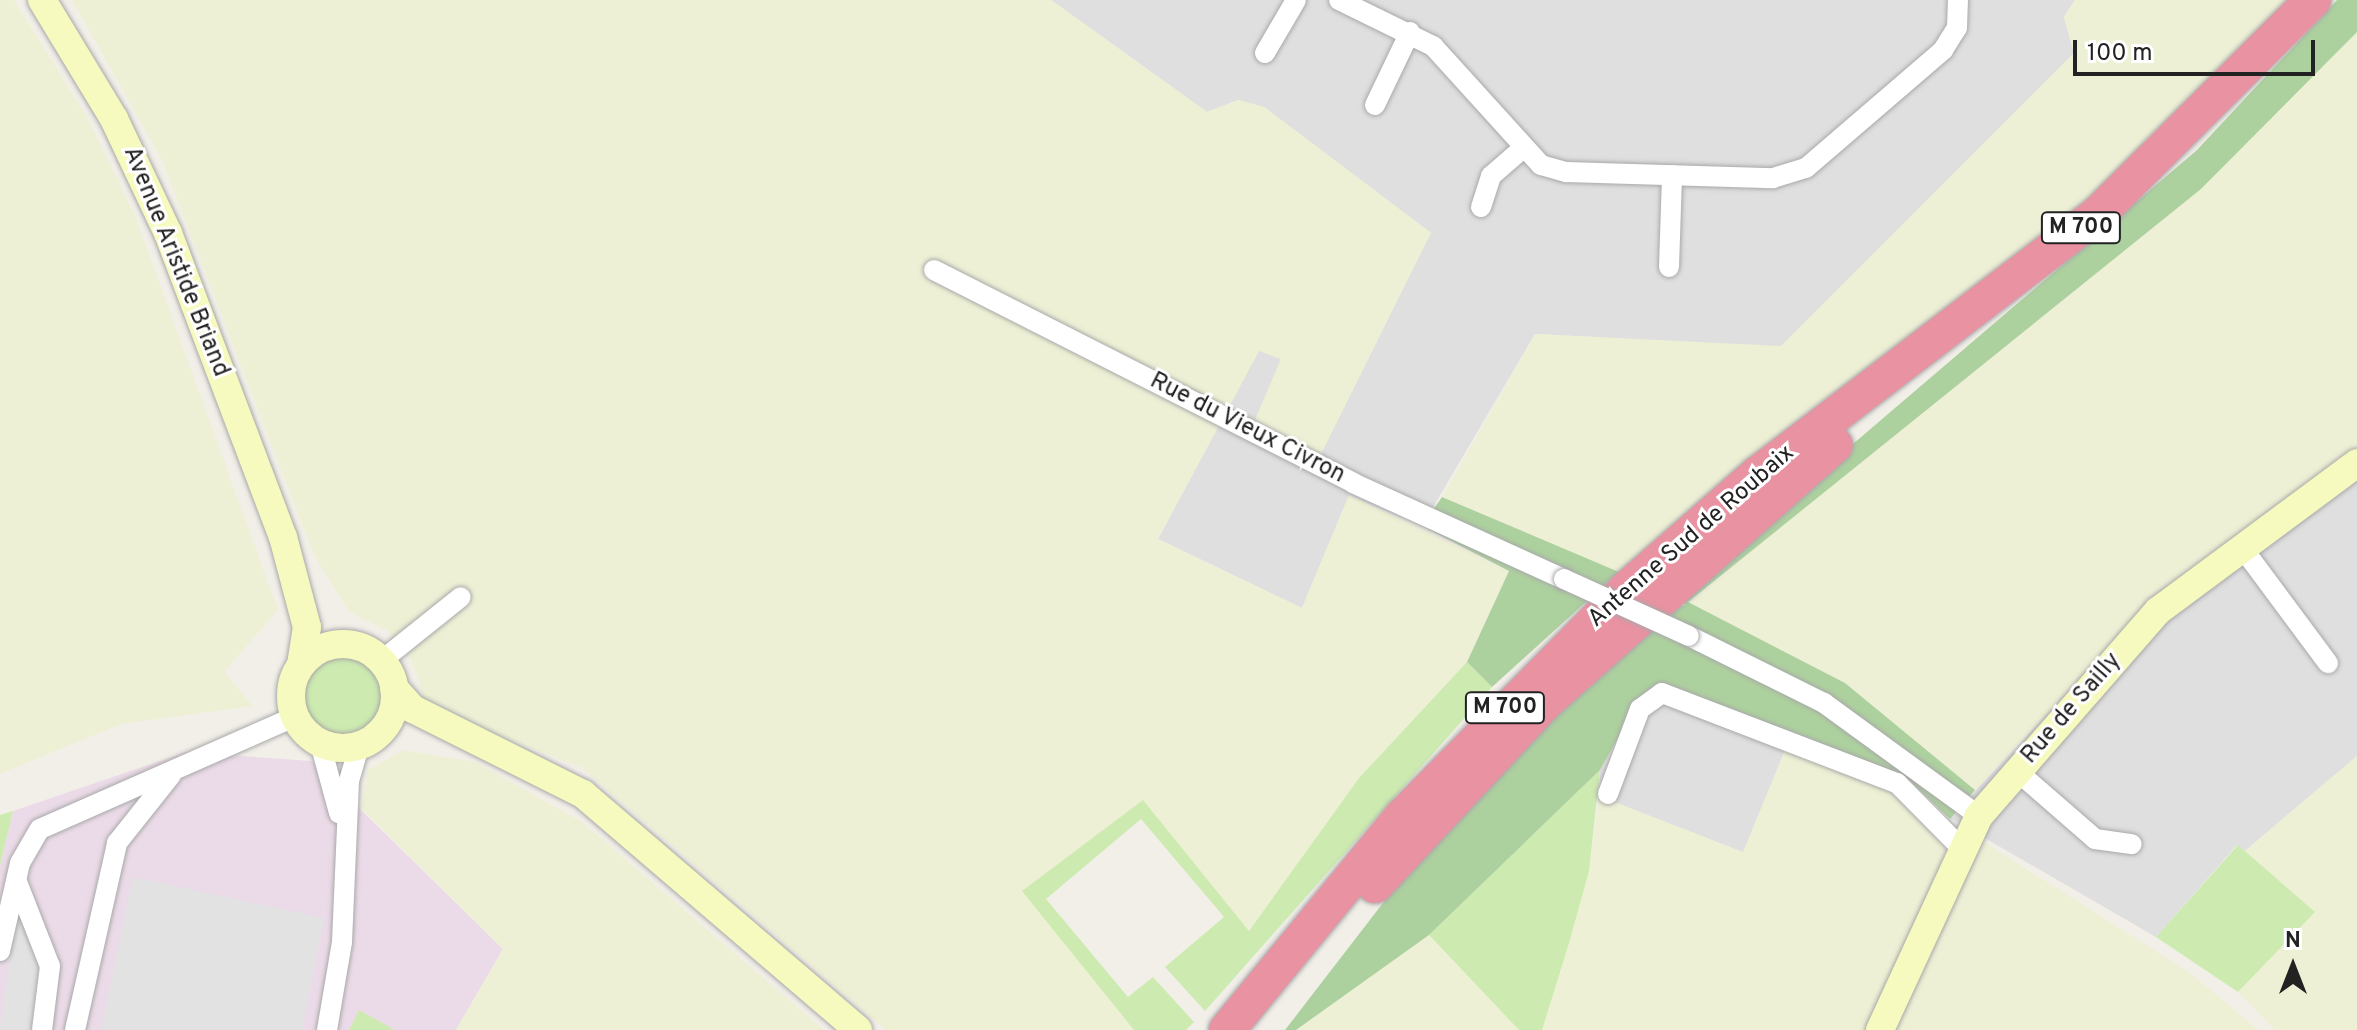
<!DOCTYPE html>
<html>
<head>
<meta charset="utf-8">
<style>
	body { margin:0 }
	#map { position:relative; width:2357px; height:1030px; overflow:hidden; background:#f2efe9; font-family:Overpass,sans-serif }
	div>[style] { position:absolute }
	.residential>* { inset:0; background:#e0dfdf }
	.industrial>* { inset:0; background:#ebdbe8 }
	.farmland>* { inset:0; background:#eef0d5 }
	.grass>* { inset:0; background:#cdebb0 }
	.round { border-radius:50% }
	.forest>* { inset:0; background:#add19e }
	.parking>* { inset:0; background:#e2e2e2 }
	.roads { filter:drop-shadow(0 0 2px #a9a9a9) drop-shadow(0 0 2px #a9a9a9) }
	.street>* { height:20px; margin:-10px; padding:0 10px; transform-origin:10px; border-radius:10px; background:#fff }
	.secondary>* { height:28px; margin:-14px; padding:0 14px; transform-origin:14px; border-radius:14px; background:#f7fabf }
	.secondary>.ring { margin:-14px; padding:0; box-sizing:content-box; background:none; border:28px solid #f7fabf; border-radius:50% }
	.highway>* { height:36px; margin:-18px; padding:0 18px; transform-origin:18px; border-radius:18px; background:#e892a2 }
	.bridges { filter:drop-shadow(0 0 2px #a9a9a9) drop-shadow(0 0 2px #a9a9a9) }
	.street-bridge>* { height:20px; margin:-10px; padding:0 10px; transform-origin:10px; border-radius:10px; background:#fff }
	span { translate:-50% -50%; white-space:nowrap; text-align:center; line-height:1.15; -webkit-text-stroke:6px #fff; paint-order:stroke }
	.shield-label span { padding:2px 6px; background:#fff; border:2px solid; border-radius:6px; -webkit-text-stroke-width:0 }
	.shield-label { font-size:22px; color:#222; font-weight:700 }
	.street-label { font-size:24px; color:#222 }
	.north { position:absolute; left:2253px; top:926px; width:80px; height:80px; -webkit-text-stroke:6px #fff; paint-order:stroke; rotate:0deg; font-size:22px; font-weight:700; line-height:32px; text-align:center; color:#222 }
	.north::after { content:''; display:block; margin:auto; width:28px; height:36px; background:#222; clip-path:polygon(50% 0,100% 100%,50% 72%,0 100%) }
	.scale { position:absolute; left:2073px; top:40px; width:242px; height:36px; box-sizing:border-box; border:4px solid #222; border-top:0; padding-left:10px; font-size:24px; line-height:28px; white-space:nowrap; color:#222; -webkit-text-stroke:6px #fff; paint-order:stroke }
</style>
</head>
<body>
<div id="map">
	<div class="residential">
		<i style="clip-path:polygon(1051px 0,2075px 0,2064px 17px,2074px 53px,1781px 347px,1535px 334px,1422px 526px,1349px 496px,1302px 608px,1158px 539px,1259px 350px,1281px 359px,1431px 233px,1264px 107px,1238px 100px,1207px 112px)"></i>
		<i style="clip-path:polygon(2357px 450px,2357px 756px,2245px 851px,2237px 845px,2156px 937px,1950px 818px,2153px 600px)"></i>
		<i style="clip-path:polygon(1642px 695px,1785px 750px,1744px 853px,1599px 796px,1600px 770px)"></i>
	</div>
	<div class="industrial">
		<i style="clip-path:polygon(186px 752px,311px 761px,503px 949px,456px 1030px,0 1030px,0 866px,13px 811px)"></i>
	</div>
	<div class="farmland">
		<i style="clip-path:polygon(0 0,14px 0,88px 119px,136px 218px,278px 610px,224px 672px,253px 706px,121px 724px,0 774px)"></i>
		<i style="clip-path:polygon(72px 0,1051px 0,1207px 112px,1238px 100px,1264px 107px,1431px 233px,1320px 456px,1254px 422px,1281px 359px,1259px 351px,1158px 539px,1302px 608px,1349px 495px,1509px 571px,1467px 662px,1359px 778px,1249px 931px,1143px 801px,1023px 891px,1134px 1030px,886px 1030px,582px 768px,427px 707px,409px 653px,390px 632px,349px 612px,313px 553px,162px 160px)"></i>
		<i style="clip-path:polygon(2075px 0,2295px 0,2165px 135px,1998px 279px,1810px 409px,1619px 572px,1442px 497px,1535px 334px,1781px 346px,2074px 53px,2064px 17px)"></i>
		<i style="clip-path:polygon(2357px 32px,2357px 450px,2153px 600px,1975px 790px,1845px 683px,1687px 603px,2201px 189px)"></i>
		<i style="clip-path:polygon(404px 750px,475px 762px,582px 822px,824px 1030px,456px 1030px,503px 949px,361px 808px,368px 770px)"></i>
		<i style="clip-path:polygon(1785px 750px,1880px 785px,1913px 807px,1943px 842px,1946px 861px,1873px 1030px,1542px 1030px,1589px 871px,1599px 796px,1743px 852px)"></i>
		<i style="clip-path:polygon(2357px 756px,2357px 1030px,2275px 1030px,2238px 992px,2315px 912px,2245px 851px)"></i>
		<i style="clip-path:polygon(1976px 837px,2189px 972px,2259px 1030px,1889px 1030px)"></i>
		<i style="clip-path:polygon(1429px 935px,1519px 1030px,1296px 1030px)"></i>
	</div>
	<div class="grass">
		<i class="round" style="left:300px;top:653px;width:86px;height:86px"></i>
		<i style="clip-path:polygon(1467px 662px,1492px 687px,1205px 1011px,1165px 967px,1224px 917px,1141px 819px,1046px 899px,1128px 997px,1153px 977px,1194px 1022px,1186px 1030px,1134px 1030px,1022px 891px,1143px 800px,1249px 931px,1359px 778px)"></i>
		<i style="clip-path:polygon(1600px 770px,1589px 871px,1569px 943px,1542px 1030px,1519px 1030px,1429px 935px)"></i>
		<i style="clip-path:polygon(13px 811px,0 866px,0 815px)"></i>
		<i style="clip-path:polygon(2238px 845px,2315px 912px,2238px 992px,2156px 937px)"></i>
		<i style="clip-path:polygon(359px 1010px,395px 1030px,349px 1030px)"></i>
	</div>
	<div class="forest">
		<i style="clip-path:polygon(2337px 0,2357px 0,2357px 32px,2201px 189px,1688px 602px,1845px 683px,1975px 790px,1950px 819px,1909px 780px,1662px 685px,1642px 695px,1600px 770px,1429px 935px,1296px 1030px,1285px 1030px,1430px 842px,1636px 628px,1686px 604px,1668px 602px,2197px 150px)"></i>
		<i style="clip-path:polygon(1442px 497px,1619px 572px,1492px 687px,1467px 662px,1509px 571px,1422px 526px)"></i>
	</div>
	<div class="parking">
		<i style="clip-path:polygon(133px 877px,324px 918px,302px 1030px,101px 1030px)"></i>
		<i style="clip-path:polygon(15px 914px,45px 975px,33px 1030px,0 1030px)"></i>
	</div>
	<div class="roads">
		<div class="street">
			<i style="left:1339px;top:0;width:105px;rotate:26.1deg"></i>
			<i style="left:1433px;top:46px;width:161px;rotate:47.8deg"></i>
			<i style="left:1541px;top:165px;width:26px;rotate:16deg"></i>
			<i style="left:1566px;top:172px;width:207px;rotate:1.7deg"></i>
			<i style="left:1773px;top:178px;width:34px;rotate:-17deg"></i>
			<i style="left:1806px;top:168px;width:181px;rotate:-40.7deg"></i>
			<i style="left:1943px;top:50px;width:26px;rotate:-58deg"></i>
			<i style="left:1957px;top:28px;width:28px;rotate:-88deg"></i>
			<i style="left:1265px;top:53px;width:61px;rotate:-59.7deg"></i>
			<i style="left:1375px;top:105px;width:81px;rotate:-64.4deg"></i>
			<i style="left:1481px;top:207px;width:33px;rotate:-72deg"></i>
			<i style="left:1491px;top:176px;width:40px;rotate:-41deg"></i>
			<i style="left:1669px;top:267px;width:92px;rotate:-88.1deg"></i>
			<i style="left:934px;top:270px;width:470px;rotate:26.9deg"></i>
			<i style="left:1353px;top:483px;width:232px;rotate:24.5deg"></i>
			<i style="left:2241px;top:546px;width:146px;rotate:53.4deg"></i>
			<i style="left:1689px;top:636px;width:151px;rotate:26.4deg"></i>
			<i style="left:1824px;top:703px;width:192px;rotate:36.1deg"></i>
			<i style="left:381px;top:661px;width:102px;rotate:-38.7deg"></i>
			<i style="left:320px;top:743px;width:73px;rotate:74.8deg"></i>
			<i style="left:2018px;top:772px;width:102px;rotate:41deg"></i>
			<i style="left:2095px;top:839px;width:37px;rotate:8deg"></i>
			<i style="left:1608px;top:794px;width:91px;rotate:-69.4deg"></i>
			<i style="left:1640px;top:709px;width:27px;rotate:-36deg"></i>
			<i style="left:1662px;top:693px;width:252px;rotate:21deg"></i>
			<i style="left:1897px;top:783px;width:91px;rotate:45.4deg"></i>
			<i style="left:17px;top:882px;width:90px;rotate:68.6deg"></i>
			<i style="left:50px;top:966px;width:64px;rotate:97.1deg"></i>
			<i style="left:0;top:951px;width:90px;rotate:-77.2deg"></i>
			<i style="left:20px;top:863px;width:39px;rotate:-60deg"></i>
			<i style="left:40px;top:829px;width:278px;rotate:-23.8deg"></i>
			<i style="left:75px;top:1030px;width:192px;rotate:-77.3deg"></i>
			<i style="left:117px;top:843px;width:87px;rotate:-51.5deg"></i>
			<i style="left:327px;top:1030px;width:89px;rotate:-80.3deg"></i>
			<i style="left:342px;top:942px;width:161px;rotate:-87.5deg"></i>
			<i style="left:349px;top:781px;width:36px;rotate:-74deg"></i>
		</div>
		<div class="secondary">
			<i style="left:42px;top:0;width:139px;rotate:58.8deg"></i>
			<i style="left:114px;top:119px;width:126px;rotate:64.7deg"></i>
			<i style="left:168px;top:233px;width:325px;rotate:69.3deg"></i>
			<i style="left:283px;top:537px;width:93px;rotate:75.1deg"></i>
			<i style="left:307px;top:627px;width:37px;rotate:99deg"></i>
			<i class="ring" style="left:291px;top:644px;width:76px;height:76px"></i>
			<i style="left:394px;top:688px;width:28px;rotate:48deg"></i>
			<i style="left:413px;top:709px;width:190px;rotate:26.6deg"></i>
			<i style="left:583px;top:794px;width:362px;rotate:40.6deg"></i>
			<i style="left:1880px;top:1030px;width:236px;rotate:-65.2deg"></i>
			<i style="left:1979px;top:816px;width:272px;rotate:-48.9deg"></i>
			<i style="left:2158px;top:611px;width:248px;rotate:-36.6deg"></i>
		</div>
		<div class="highway">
			<i style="left:1375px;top:885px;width:247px;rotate:-47.1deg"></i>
			<i style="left:1543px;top:704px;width:390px;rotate:-41.6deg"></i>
			<i style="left:1227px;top:1030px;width:277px;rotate:-50.6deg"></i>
			<i style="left:1403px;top:816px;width:319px;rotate:-45.4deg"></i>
			<i style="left:1627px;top:589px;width:174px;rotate:-41.3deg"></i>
			<i style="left:1758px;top:474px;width:427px;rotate:-37.4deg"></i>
			<i style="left:2097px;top:215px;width:305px;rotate:-44.9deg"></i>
		</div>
	</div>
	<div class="bridges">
		<div class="street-bridge">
			<i style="left:1564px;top:579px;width:137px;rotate:24.5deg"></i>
		</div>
	</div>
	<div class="shield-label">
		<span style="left:2081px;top:228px">M 700</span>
		<span style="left:1505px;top:708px">M 700</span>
	</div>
	<div class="street-label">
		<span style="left:175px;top:262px;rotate:68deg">Avenue Aristide Briand</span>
		<span style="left:1247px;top:429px;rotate:27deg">Rue du Vieux Civron</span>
		<span style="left:1692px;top:537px;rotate:-41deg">Antenne Sud de Roubaix</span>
		<span style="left:2072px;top:709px;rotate:-49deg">Rue de Sailly</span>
	</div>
	<div class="north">N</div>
	<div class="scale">100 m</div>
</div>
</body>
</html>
